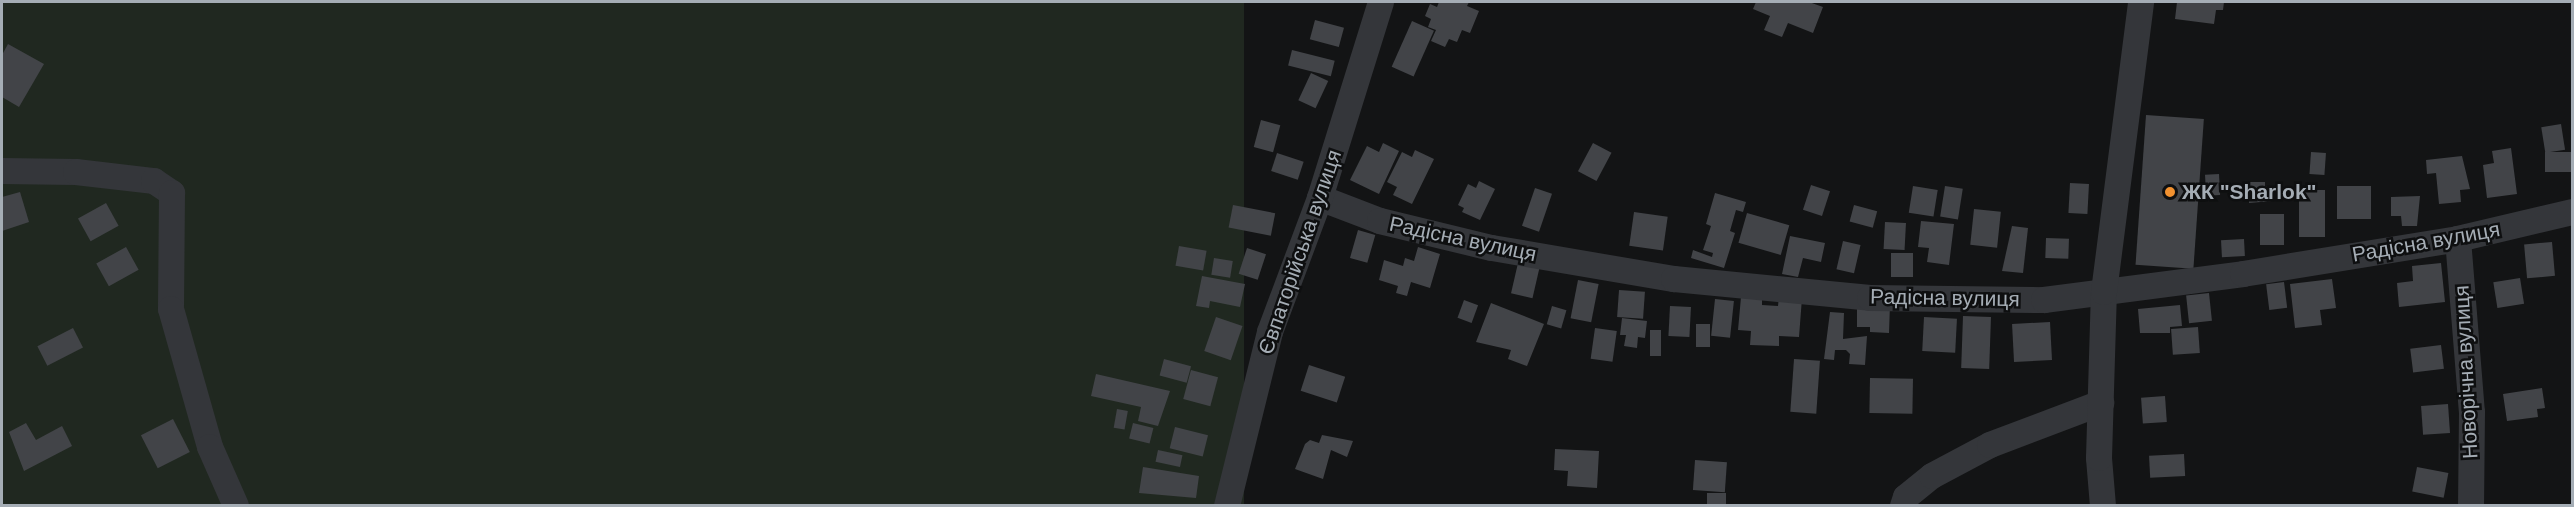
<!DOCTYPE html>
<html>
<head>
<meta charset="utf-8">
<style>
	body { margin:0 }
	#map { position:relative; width:2574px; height:507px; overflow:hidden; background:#131415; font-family:Helvetica,sans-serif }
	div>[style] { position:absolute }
	.green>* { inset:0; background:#202820; transform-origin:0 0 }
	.building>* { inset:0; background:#424448; transform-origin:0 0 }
	.street>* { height:26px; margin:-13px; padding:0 13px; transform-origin:13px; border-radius:13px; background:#34363a }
	.dots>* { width:16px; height:16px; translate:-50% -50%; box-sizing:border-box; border:3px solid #0e0f10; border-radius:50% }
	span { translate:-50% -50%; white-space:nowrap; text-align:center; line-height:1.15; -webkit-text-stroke:5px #0e0f10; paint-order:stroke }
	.poi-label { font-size:21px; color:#a5adb5; font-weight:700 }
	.left { translate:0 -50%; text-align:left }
	.street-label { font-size:21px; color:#a5adb5 }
	.frame { position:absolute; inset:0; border:3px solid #a5adb5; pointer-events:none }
</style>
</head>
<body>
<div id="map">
	<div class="green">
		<i style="left:2px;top:2px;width:1242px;height:503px"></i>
	</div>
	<div class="building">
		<i style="clip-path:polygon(1439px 2px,1469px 2px,1467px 6px,1479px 11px,1470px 33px,1462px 30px,1457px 42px,1449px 39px,1445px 47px,1431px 41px,1436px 30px,1428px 27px,1431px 19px,1425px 16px,1430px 4px,1437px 7px)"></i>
		<i style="clip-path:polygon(1756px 2px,1809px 2px,1823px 7px,1813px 33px,1788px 23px,1782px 37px,1764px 30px,1770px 16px,1753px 9px)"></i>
		<i style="clip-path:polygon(2177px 2px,2224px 2px,2223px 10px,2216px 10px,2214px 24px,2175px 19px)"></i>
		<i style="left:1315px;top:20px;width:30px;height:20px;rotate:15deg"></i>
		<i style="left:1412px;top:21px;width:24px;height:50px;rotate:24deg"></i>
		<i style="clip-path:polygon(8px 44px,44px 64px,19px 107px,2px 97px,2px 55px)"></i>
		<i style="left:1292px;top:50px;width:44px;height:16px;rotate:14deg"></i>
		<i style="left:1311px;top:73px;width:19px;height:30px;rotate:25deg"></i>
		<i style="left:2146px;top:115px;width:58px;height:150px;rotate:4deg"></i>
		<i style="left:1261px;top:120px;width:20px;height:28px;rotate:15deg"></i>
		<i style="left:2561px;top:124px;width:26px;height:20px;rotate:81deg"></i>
		<i style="clip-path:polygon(1383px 143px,1399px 151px,1379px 194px,1350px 180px,1367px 146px,1379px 152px)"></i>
		<i style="left:1593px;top:143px;width:21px;height:32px;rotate:28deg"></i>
		<i style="clip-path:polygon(2511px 148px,2517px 194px,2487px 198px,2483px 165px,2494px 163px,2492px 151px)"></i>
		<i style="clip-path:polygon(1415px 150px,1434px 159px,1412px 204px,1393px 195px,1397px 187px,1387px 182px,1402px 152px,1412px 157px)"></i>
		<i style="left:2311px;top:152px;width:15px;height:22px;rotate:4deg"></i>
		<i style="left:2572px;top:152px;width:20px;height:27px;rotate:90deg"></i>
		<i style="left:1277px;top:153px;width:28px;height:19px;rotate:18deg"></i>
		<i style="clip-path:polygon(2462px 156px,2470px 189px,2460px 190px,2461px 202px,2439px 204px,2436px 173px,2427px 174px,2426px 160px)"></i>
		<i style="left:2219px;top:174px;width:21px;height:14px;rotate:87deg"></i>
		<i style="clip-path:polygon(1479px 181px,1495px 189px,1480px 220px,1462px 212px,1464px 208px,1458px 205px,1468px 184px,1476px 188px)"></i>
		<i style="clip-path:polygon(2249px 182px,2265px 182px,2265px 187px,2272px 186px,2272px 201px,2249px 203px)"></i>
		<i style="left:2070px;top:183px;width:19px;height:30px;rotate:3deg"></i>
		<i style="left:1811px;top:185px;width:20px;height:26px;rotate:18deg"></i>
		<i style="left:1913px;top:186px;width:25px;height:27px;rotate:9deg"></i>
		<i style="left:1945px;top:186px;width:18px;height:31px;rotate:9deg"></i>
		<i style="left:2337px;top:186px;width:34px;height:33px"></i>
		<i style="left:1535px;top:188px;width:18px;height:40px;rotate:19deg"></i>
		<i style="left:2299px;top:190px;width:26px;height:47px"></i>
		<i style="clip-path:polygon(20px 192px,29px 222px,2px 231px,2px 197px)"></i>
		<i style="clip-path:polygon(1715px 193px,1746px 202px,1743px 212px,1736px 210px,1730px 231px,1735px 233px,1724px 268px,1691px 258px,1693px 250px,1712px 257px,1713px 253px,1703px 250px,1711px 226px,1706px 224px)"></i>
		<i style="clip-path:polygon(2420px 196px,2417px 226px,2402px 226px,2401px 216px,2391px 216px,2391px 197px)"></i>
		<i style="left:106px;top:203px;width:26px;height:32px;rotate:61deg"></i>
		<i style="left:1233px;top:205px;width:43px;height:23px;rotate:11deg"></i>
		<i style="left:1854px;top:205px;width:24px;height:17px;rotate:15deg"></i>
		<i style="left:1974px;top:209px;width:27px;height:36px;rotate:6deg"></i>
		<i style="left:1634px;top:212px;width:34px;height:34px;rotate:8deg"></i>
		<i style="left:1747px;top:213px;width:44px;height:31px;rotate:16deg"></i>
		<i style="left:2260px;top:214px;width:24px;height:31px"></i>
		<i style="clip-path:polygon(1921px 221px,1954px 224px,1949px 265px,1927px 262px,1929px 248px,1918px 247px)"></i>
		<i style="left:1885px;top:222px;width:21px;height:27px;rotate:3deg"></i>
		<i style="clip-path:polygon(2012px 226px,2028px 228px,2023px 273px,2002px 271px)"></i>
		<i style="left:1358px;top:230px;width:18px;height:29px;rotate:16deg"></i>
		<i style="clip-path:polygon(1790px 236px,1825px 243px,1821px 262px,1803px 258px,1798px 277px,1782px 274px)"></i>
		<i style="left:2046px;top:238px;width:23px;height:20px;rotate:2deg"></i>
		<i style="left:2244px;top:239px;width:17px;height:23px;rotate:87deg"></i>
		<i style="left:1843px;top:241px;width:18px;height:29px;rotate:13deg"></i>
		<i style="left:2552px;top:242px;width:34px;height:28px;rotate:85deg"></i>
		<i style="left:1179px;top:246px;width:28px;height:20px;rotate:10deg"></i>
		<i style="left:126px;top:247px;width:26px;height:34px;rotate:61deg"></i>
		<i style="clip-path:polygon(1418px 247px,1440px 254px,1430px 288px,1411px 282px,1407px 296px,1396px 293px,1398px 286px,1379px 280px,1384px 260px,1403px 266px,1405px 258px,1414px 261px)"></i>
		<i style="left:1247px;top:248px;width:20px;height:27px;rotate:18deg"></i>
		<i style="left:1891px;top:253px;width:22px;height:24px"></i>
		<i style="left:1214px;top:258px;width:19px;height:17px;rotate:9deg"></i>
		<i style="left:1518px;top:263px;width:22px;height:31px;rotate:13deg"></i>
		<i style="clip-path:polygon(2441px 263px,2445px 302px,2399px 307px,2397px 283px,2413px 281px,2412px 266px)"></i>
		<i style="clip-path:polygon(1202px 276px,1245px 284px,1240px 307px,1210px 301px,1209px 308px,1196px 306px)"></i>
		<i style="left:2520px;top:278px;width:26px;height:27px;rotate:81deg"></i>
		<i style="clip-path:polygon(2332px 279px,2336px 308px,2320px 310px,2322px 325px,2295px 328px,2290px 284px)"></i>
		<i style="left:1578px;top:280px;width:21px;height:39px;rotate:11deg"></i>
		<i style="left:2284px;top:282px;width:26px;height:18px;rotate:83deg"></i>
		<i style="left:1619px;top:290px;width:26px;height:27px;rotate:4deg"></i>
		<i style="left:2209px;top:293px;width:28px;height:23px;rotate:84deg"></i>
		<i style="clip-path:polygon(1779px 296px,1802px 298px,1799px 337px,1779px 336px,1779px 346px,1750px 345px,1751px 331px,1738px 330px,1741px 297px,1762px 298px,1762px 305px,1778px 306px)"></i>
		<i style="left:1715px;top:299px;width:19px;height:37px;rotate:6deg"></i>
		<i style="left:1464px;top:300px;width:15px;height:19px;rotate:20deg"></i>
		<i style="clip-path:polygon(1491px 303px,1544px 324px,1527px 366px,1508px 359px,1511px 350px,1476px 342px)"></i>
		<i style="clip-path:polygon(1857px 303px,1890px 304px,1889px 333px,1870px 332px,1870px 327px,1857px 327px)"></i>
		<i style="clip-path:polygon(2180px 305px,2182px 326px,2170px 327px,2170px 333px,2140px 333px,2138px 309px)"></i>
		<i style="left:1552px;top:306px;width:15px;height:19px;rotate:16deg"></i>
		<i style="left:1670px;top:306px;width:21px;height:30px;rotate:3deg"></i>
		<i style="clip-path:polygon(1830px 312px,1844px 313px,1843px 339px,1867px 336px,1865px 365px,1849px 364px,1850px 354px,1846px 350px,1835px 350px,1834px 360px,1824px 359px)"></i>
		<i style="left:1963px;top:316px;width:28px;height:52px;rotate:2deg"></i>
		<i style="left:1216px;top:317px;width:28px;height:36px;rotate:19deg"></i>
		<i style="left:1924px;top:317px;width:33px;height:34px;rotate:3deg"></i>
		<i style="clip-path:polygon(1622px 318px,1647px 321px,1645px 338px,1638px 337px,1637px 348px,1624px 346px,1626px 335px,1620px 335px)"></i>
		<i style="left:2050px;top:322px;width:38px;height:38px;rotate:87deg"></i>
		<i style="left:1696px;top:324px;width:14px;height:23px"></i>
		<i style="left:2198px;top:327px;width:26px;height:27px;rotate:86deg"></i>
		<i style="left:73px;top:328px;width:22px;height:40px;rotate:63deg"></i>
		<i style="left:1595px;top:328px;width:22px;height:31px;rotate:8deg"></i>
		<i style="left:1650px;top:330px;width:11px;height:26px"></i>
		<i style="left:2441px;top:345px;width:24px;height:31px;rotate:83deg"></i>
		<i style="left:1164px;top:359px;width:28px;height:17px;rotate:15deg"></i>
		<i style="left:1794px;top:359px;width:26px;height:53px;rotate:4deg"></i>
		<i style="left:1309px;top:365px;width:38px;height:27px;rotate:18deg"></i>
		<i style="left:1191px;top:370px;width:28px;height:30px;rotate:15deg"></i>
		<i style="clip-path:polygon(1096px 374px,1170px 391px,1158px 426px,1138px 421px,1141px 407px,1091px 396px)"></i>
		<i style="left:1870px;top:378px;width:43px;height:35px;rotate:1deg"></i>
		<i style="clip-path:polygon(2542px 388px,2545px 408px,2537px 409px,2538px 417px,2507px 421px,2503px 394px)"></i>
		<i style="left:2165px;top:396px;width:26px;height:24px;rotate:86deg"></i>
		<i style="left:2448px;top:404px;width:29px;height:27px;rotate:86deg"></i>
		<i style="left:1117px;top:409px;width:11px;height:19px;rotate:10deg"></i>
		<i style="left:173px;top:419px;width:37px;height:36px;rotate:63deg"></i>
		<i style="clip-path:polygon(26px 423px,36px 440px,62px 426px,72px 446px,24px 471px,9px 432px)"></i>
		<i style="left:1133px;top:423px;width:21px;height:16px;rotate:14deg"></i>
		<i style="left:1175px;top:427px;width:34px;height:22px;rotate:14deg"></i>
		<i style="clip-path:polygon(1322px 435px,1353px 441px,1347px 457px,1331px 450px,1323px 479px,1295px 469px,1305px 444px,1310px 440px,1319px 443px)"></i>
		<i style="clip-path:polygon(1555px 449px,1599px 451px,1597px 488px,1567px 486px,1568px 471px,1554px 470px)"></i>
		<i style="left:1158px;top:450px;width:25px;height:12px;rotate:12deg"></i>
		<i style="left:2184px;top:454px;width:22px;height:35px;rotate:87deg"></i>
		<i style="left:1695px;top:460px;width:32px;height:30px;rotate:4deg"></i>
		<i style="clip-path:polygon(1143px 467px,1199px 476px,1196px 498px,1139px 493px)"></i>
		<i style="left:2417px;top:467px;width:32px;height:25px;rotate:11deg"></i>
		<i style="left:1707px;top:493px;width:19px;height:13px"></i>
	</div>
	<div class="street">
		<i style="left:2px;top:171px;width:74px;rotate:0.8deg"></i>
		<i style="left:76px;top:172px;width:79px;rotate:6.6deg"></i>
		<i style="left:154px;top:181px;width:22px;rotate:34deg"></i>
		<i style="left:172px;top:193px;width:116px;rotate:90.5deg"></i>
		<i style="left:171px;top:309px;width:143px;rotate:74.2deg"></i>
		<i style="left:210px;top:447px;width:64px;rotate:66.2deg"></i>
		<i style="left:1320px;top:198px;width:64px;rotate:21deg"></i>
		<i style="left:1380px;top:221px;width:115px;rotate:13.6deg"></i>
		<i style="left:1492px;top:248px;width:185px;rotate:9.7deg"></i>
		<i style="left:1674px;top:279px;width:197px;rotate:5.5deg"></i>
		<i style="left:1870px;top:298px;width:174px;rotate:0.7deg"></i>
		<i style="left:2044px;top:300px;width:201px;rotate:-7.4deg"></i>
		<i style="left:2243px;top:274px;width:218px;rotate:-9.2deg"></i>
		<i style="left:2458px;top:239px;width:117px;rotate:-13.3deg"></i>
		<i style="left:2458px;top:239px;width:174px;rotate:85.4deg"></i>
		<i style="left:2472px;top:412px;width:94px;rotate:90.6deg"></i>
		<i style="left:1227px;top:506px;width:179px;rotate:-76.1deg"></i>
		<i style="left:1270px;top:332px;width:143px;rotate:-69.5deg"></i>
		<i style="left:1320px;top:198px;width:205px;rotate:-72.7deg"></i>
		<i style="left:1903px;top:506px;width:9px;rotate:-72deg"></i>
		<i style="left:1906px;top:497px;width:33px;rotate:-39deg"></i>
		<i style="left:1932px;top:476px;width:66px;rotate:-28.1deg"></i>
		<i style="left:1990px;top:445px;width:119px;rotate:-20.7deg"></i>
		<i style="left:2103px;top:506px;width:48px;rotate:-94.8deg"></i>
		<i style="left:2099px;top:458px;width:166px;rotate:-88.3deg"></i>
		<i style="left:2104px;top:292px;width:292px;rotate:-82.7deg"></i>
	</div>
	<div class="dots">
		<i style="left:2170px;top:192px;background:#f19130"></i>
	</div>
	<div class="poi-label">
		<span class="left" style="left:2182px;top:192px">ЖК "Sharlok"</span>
	</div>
	<div class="street-label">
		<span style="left:1463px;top:239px;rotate:12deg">Радісна вулиця</span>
		<span style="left:2426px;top:242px;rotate:-10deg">Радісна вулиця</span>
		<span style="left:1300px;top:252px;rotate:-71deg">Євпаторійська вулиця</span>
		<span style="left:1945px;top:298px;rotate:1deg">Радісна вулиця</span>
		<span style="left:2466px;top:372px;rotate:-93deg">Новорічна вулиця</span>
	</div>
	<div class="frame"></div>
</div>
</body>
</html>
